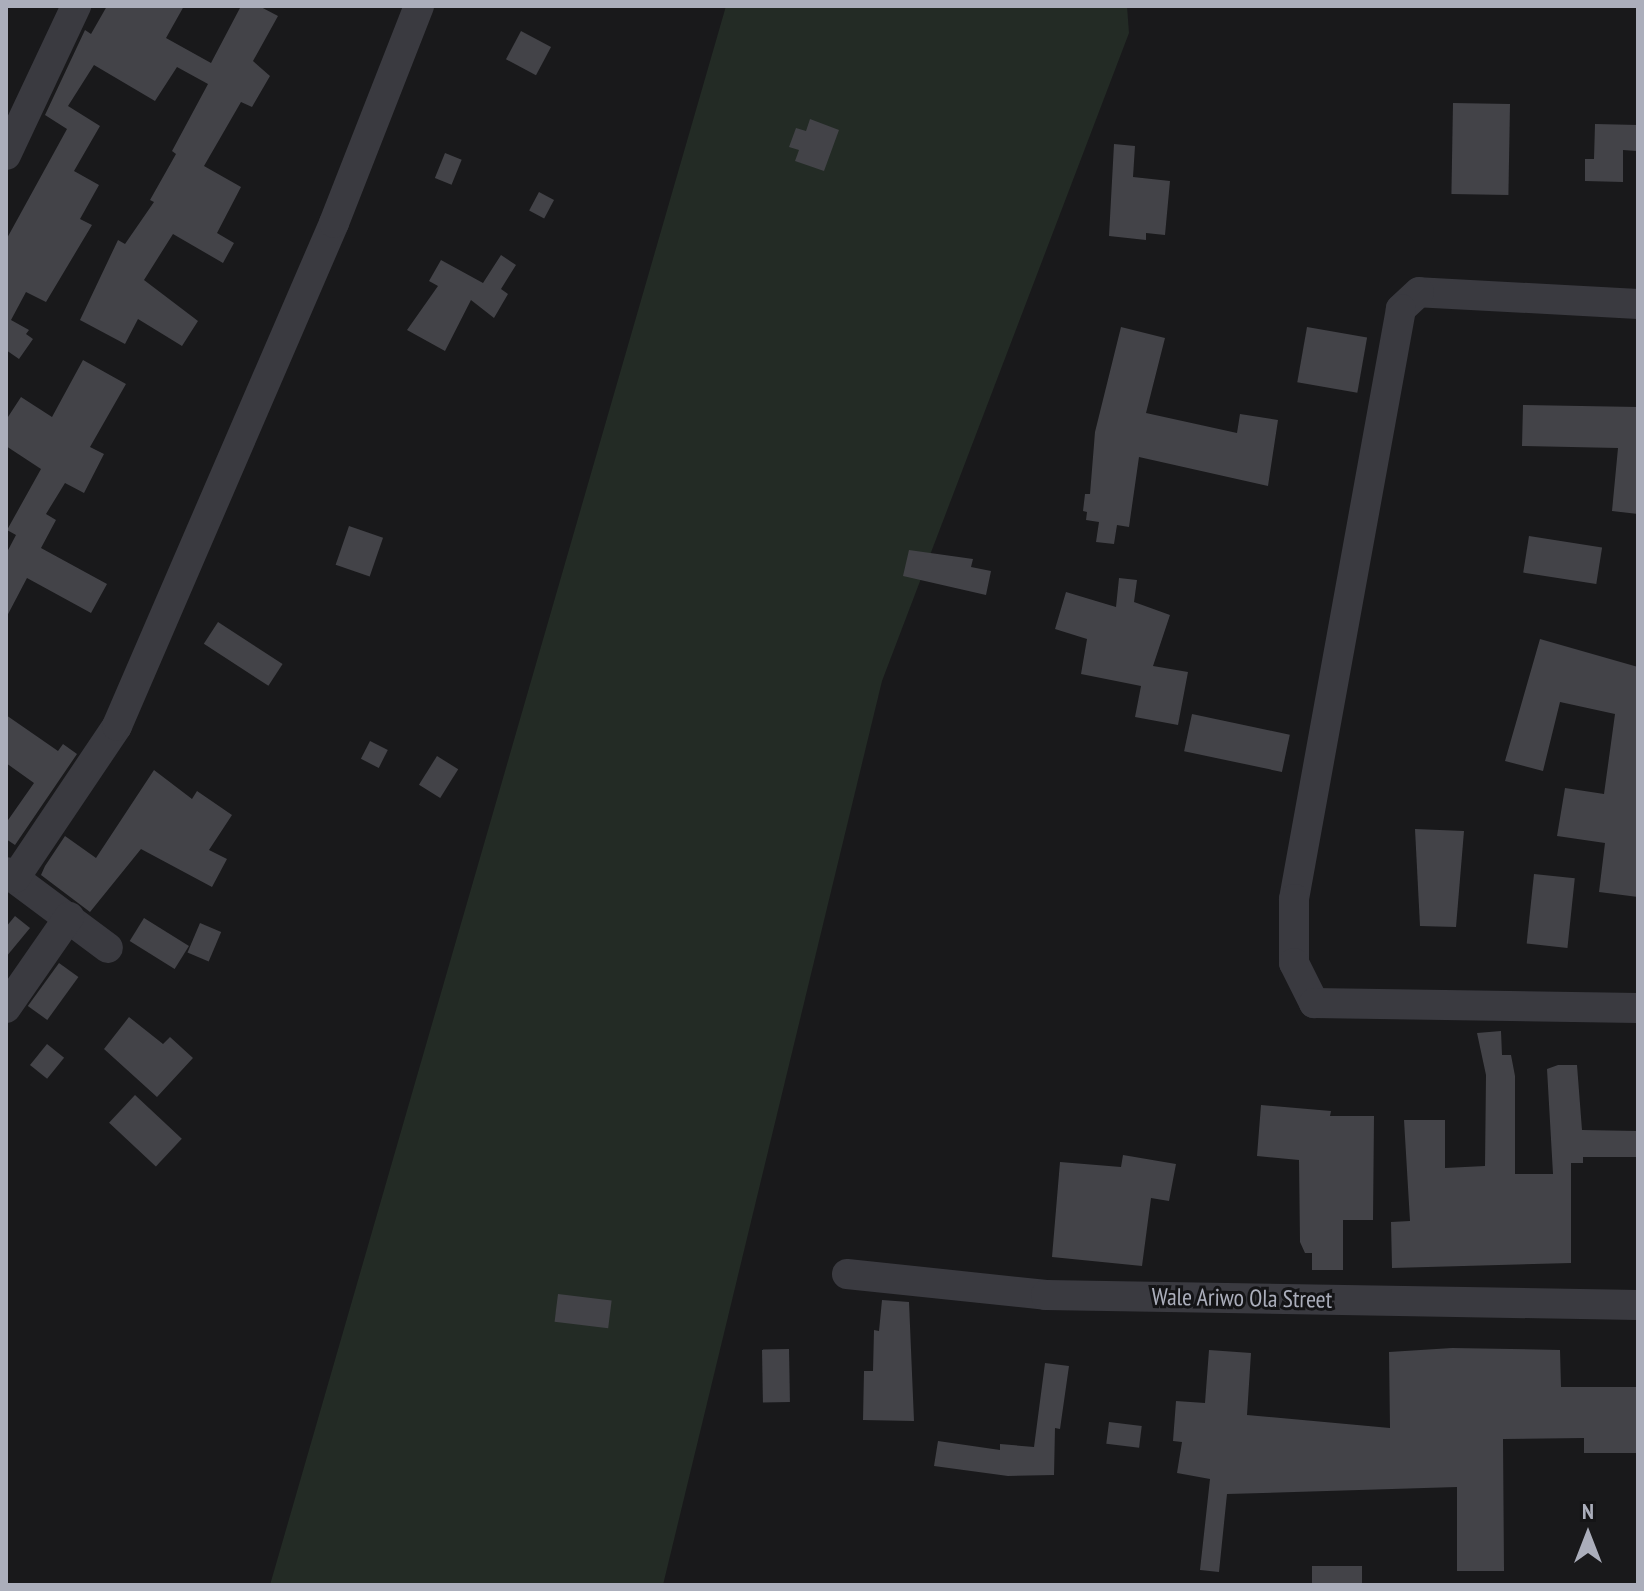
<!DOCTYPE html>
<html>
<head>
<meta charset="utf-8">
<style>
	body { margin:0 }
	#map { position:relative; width:1644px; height:1591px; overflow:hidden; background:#19191b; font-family:"PT Sans Narrow",sans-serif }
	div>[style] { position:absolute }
	.green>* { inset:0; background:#232b25 }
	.building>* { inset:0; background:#434348; transform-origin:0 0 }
	.minor>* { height:30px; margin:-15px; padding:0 15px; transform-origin:15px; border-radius:15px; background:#3a3a40 }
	span { translate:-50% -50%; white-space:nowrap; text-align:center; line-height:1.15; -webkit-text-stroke:6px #141416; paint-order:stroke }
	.street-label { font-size:24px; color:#abaebb }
	.frame { position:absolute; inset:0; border:8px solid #abaebb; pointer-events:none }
	.north { position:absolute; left:1548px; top:1495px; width:80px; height:80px; -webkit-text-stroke:6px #141416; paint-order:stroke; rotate:0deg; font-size:22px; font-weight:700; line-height:32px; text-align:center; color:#abaebb }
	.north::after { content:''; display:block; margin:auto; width:28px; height:36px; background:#abaebb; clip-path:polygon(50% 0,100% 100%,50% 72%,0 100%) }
</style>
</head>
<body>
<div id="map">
	<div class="green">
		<i style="clip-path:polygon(726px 6px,1127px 6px,1129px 33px,882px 681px,663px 1585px,270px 1585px)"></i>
	</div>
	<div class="building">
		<i style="clip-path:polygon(107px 6px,184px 6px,166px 38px,211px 63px,241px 6px,259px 6px,278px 16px,253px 61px,270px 76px,252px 107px,241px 102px,204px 166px,241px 187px,217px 233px,234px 243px,223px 263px,173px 234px,144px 280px,198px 321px,182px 346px,138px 319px,125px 344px,80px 320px,118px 240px,125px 244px,154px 202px,150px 200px,176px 154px,172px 151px,208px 84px,177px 67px,155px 101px,94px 65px,68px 106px,100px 126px,74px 171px,99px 185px,80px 219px,92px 225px,46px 302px,26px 292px,11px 320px,29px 330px,26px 334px,33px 339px,19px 359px,6px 350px,6px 240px,67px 129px,45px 115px,85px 30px,91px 34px)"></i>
		<i style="left:521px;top:31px;width:34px;height:32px;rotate:28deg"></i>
		<i style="left:1453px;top:103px;width:57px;height:91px;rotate:1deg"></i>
		<i style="clip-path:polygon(810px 119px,839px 130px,824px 171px,795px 161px,799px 150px,789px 147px,796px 128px,806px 131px)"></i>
		<i style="clip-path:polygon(1595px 124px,1638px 125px,1637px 151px,1623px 150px,1623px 182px,1585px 181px,1585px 159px,1594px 159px)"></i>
		<i style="clip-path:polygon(1114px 144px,1135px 146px,1133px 177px,1170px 181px,1165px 235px,1146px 233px,1146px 240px,1109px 236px)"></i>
		<i style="left:445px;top:153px;width:18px;height:27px;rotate:22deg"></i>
		<i style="left:539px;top:192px;width:17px;height:21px;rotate:28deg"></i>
		<i style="clip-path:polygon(501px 255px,516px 265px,501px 289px,508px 294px,494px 318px,471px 300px,445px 351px,407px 330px,438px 286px,429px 281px,441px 260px,483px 283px)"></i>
		<i style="clip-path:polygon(1121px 327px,1165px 338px,1146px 413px,1237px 433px,1240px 414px,1278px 420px,1268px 486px,1139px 457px,1129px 527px,1117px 525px,1114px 544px,1096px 542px,1099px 522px,1086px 520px,1087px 512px,1083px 511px,1085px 494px,1090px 494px,1095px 432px)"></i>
		<i style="left:1307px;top:327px;width:61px;height:56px;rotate:10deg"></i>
		<i style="clip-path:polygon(83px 360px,126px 384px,90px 447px,104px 454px,84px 493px,65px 483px,46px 514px,56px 520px,41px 548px,107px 584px,91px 613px,27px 578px,6px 618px,6px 554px,16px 535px,7px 530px,41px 469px,6px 446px,6px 420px,21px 397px,52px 417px)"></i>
		<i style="clip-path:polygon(1523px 405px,1638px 407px,1638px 514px,1612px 511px,1618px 448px,1522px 446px)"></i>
		<i style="left:349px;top:526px;width:36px;height:41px;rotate:19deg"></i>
		<i style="left:1529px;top:536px;width:74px;height:37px;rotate:9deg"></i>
		<i style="clip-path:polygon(909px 550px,973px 559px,971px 567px,991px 571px,986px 595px,903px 576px)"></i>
		<i style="clip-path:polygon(1119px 578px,1137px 580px,1134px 602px,1170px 615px,1153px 666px,1188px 672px,1178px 725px,1135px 717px,1141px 686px,1081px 674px,1087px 639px,1055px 629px,1066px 592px,1116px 607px)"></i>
		<i style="left:218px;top:622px;width:77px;height:26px;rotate:33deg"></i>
		<i style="clip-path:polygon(1540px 639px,1638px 667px,1638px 897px,1599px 892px,1605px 843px,1557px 836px,1565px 788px,1604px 794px,1615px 714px,1560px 702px,1543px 771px,1505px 761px)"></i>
		<i style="left:1192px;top:714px;width:100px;height:38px;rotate:12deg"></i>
		<i style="clip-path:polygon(6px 715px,58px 751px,63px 744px,77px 754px,15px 845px,6px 839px,6px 823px,34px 783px,6px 763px)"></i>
		<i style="left:370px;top:741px;width:20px;height:20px;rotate:27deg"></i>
		<i style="left:437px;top:756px;width:25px;height:34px;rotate:32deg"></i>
		<i style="clip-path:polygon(154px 770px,192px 799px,197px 791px,232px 815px,209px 850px,227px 859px,212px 887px,141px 849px,90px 912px,41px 875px,45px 866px,65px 836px,96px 858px)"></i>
		<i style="clip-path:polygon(1415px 829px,1464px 831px,1456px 927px,1420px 926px)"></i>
		<i style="left:1534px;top:874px;width:41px;height:70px;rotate:6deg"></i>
		<i style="clip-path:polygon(15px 916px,30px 928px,6px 957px,6px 927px)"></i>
		<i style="left:144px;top:918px;width:53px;height:27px;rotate:32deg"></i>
		<i style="left:200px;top:923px;width:23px;height:32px;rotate:23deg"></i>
		<i style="left:59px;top:963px;width:24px;height:53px;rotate:36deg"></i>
		<i style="clip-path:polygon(129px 1017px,163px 1044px,170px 1037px,193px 1058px,157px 1097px,104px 1049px)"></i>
		<i style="clip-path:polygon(1501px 1031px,1502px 1055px,1511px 1055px,1515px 1076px,1515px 1174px,1553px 1174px,1547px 1069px,1558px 1065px,1577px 1065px,1582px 1130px,1638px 1131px,1638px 1157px,1583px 1157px,1583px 1163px,1571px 1163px,1571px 1263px,1392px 1268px,1391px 1222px,1410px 1221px,1404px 1120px,1445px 1120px,1445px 1168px,1485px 1166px,1486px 1075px,1477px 1033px)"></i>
		<i style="left:47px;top:1044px;width:22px;height:27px;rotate:39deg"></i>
		<i style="left:135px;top:1095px;width:64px;height:38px;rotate:43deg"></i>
		<i style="clip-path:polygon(1261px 1105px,1331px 1111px,1330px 1116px,1374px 1116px,1373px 1220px,1343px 1220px,1343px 1270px,1312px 1270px,1312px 1253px,1305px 1253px,1300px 1242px,1299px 1160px,1257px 1156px)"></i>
		<i style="clip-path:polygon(1123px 1155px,1176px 1164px,1169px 1201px,1151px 1198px,1142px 1266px,1052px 1257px,1060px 1162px,1121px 1167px)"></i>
		<i style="left:558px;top:1294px;width:54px;height:28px;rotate:7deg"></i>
		<i style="clip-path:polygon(882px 1300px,909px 1302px,914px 1421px,863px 1420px,864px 1371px,873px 1371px,874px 1330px,879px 1331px)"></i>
		<i style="clip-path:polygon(1452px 1348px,1560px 1350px,1561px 1387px,1638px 1387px,1638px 1453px,1584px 1453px,1584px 1438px,1503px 1439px,1504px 1571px,1457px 1571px,1457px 1487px,1227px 1494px,1219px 1572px,1200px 1570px,1210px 1479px,1177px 1473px,1182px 1442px,1173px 1441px,1176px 1401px,1205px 1403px,1209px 1350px,1251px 1353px,1247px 1415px,1390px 1428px,1389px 1352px)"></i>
		<i style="left:789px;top:1349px;width:53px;height:27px;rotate:89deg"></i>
		<i style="clip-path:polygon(1045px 1363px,1069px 1366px,1060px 1429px,1055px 1428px,1054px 1475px,1008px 1476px,934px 1466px,938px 1441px,1000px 1450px,1000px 1444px,1034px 1447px)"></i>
		<i style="left:1109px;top:1422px;width:33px;height:22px;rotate:7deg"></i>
		<i style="left:1362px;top:1566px;width:19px;height:50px;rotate:90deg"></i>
	</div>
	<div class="minor">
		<i style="left:6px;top:155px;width:165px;rotate:-64.8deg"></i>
		<i style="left:1638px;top:304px;width:219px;rotate:-176.9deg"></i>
		<i style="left:1419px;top:292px;width:25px;rotate:137deg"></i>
		<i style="left:1401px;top:309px;width:600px;rotate:100.28deg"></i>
		<i style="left:1294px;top:899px;width:64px;rotate:90deg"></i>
		<i style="left:1294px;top:963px;width:45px;rotate:63.4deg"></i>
		<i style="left:1314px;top:1003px;width:324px;rotate:0.9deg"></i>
		<i style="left:6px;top:872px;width:127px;rotate:36.7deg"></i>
		<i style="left:15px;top:878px;width:183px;rotate:-56.1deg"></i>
		<i style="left:117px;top:726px;width:548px;rotate:-66.66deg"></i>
		<i style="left:334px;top:223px;width:233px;rotate:-68.6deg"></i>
		<i style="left:6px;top:1008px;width:111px;rotate:-55.3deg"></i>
		<i style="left:847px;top:1274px;width:200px;rotate:6deg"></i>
		<i style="left:1046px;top:1295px;width:592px;rotate:0.97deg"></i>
	</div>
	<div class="street-label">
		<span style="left:1242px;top:1298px;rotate:1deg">Wale Ariwo Ola Street</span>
	</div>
	<div class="frame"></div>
	<div class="north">N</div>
</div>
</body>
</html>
